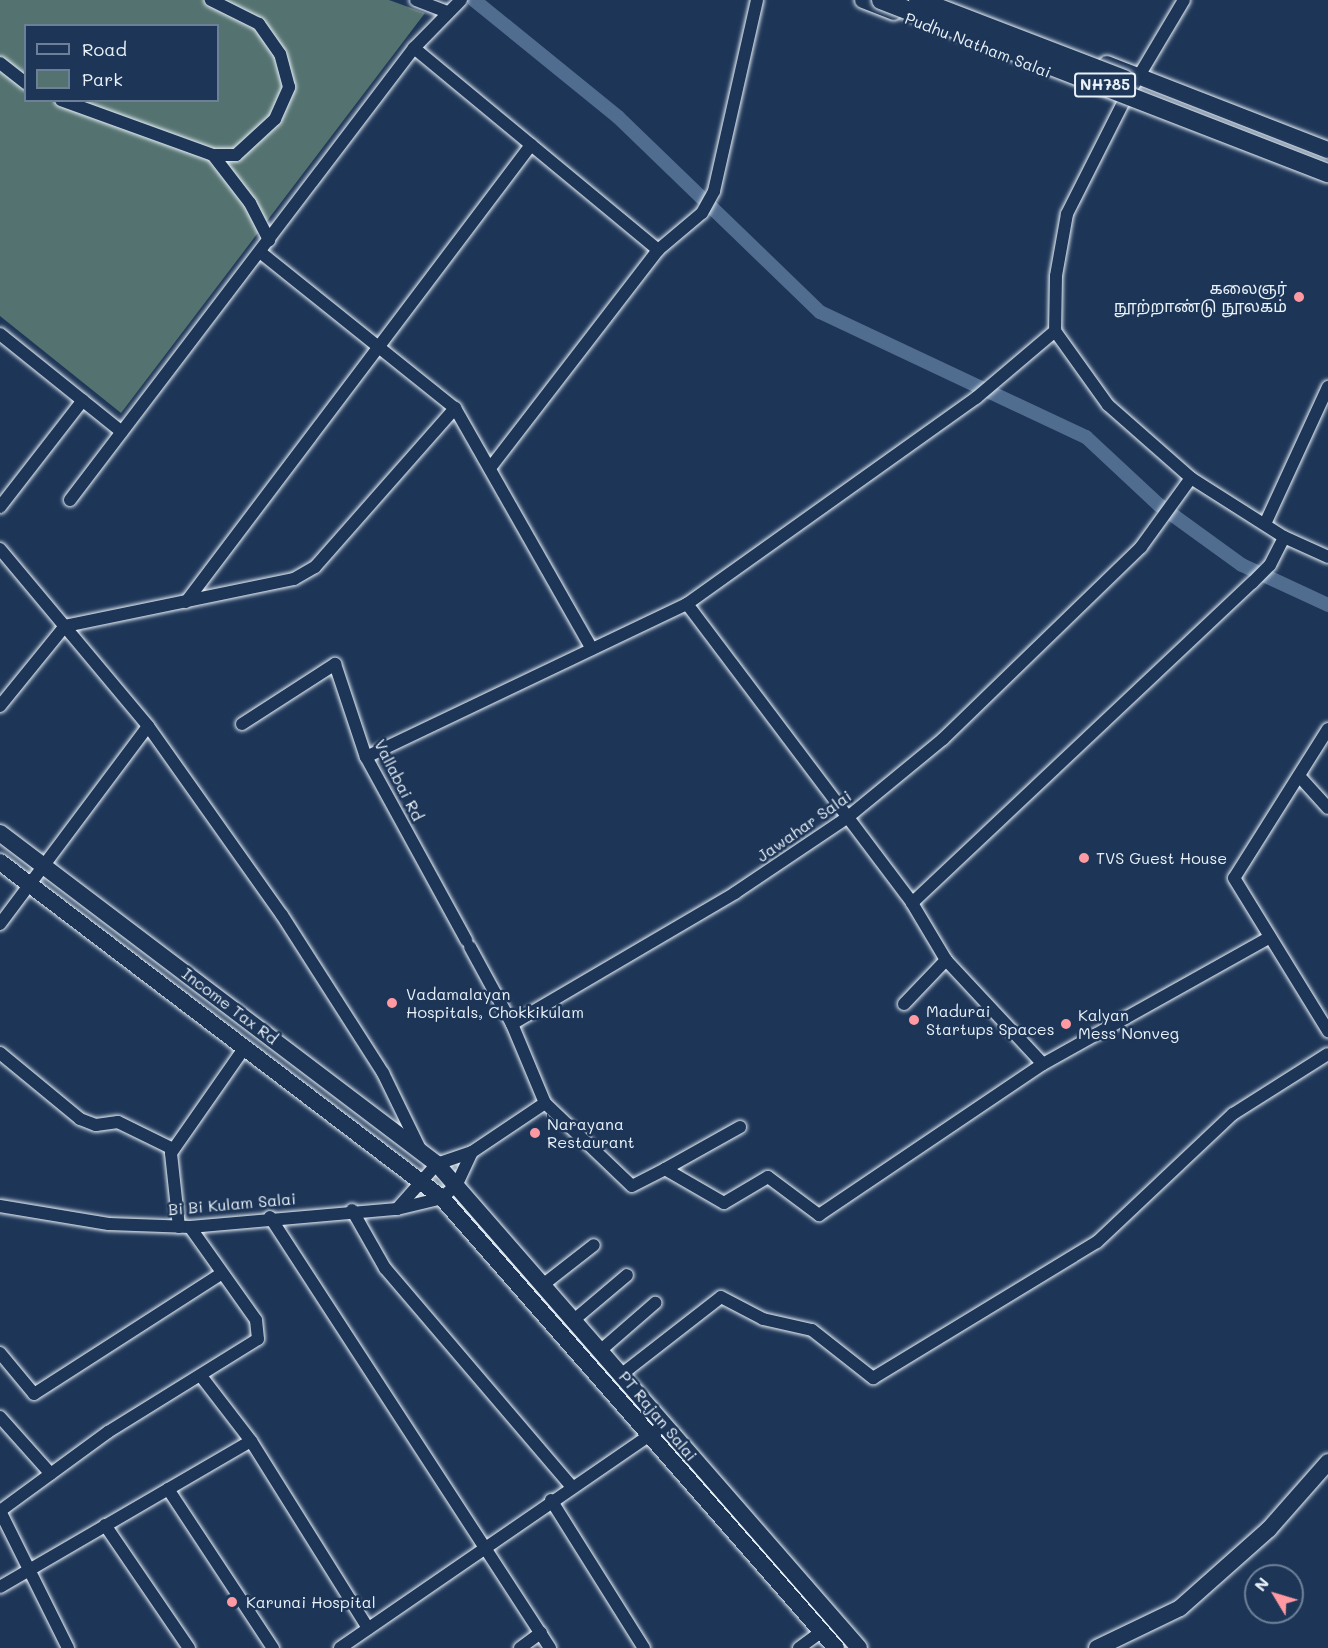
<!DOCTYPE html>
<html>
<head>
<meta charset="utf-8">
<style>
	body { margin:0 }
	#map { position:relative; width:1328px; height:1648px; overflow:hidden; background:#1d3557; font-family:Mali,"Noto Sans Tamil",sans-serif }
	div>[style] { position:absolute }
	.green>* { inset:0; background:#547270 }
	.canal>* { height:14px; margin:-7px; padding:0 7px; transform-origin:7px; border-radius:7px; background:#506c8f }
	.roads { filter:drop-shadow(0 0 2px #e8f1f8) drop-shadow(0 0 2px #e8f1f8) }
	.minor>* { height:12px; margin:-6px; padding:0 6px; transform-origin:6px; border-radius:6px; background:#1d3557 }
	.major>* { height:16px; margin:-8px; padding:0 8px; transform-origin:8px; border-radius:8px; background:#1d3557 }
	.bridges { filter:drop-shadow(0 0 2px #e8f1f8) drop-shadow(0 0 2px #e8f1f8) }
	.highway-bridge>* { height:18px; margin:-9px; padding:0 9px; transform-origin:9px; border-radius:9px; background:#1d3557 }
	.dots>* { width:16px; height:16px; translate:-50% -50%; box-sizing:border-box; border:3px solid #1d3557; border-radius:50% }
	span { translate:-50% -50%; white-space:nowrap; text-align:center; line-height:1.15; -webkit-text-stroke:5px #1d3557; paint-order:stroke }
	.shield-label span { padding:2px 4px; background:#1d3557; border:2px solid; border-radius:4px; -webkit-text-stroke-width:0 }
	.shield-label { font-size:15px; color:#e8f1f8; font-weight:700 }
	.street-label { font-size:16px; color:#e8f1f8 }
	.poi-label { font-size:16px; color:#e8f1f8 }
	.right { translate:-100% -50%; text-align:right }
	.left { translate:0 -50%; text-align:left }
	.legend { position:absolute; left:24px; top:24px; width:195px; height:78px; box-sizing:border-box; background:#1d3557; border:2px solid #6e8097; margin:0; padding:8px 10px; list-style:none; font-size:18px; color:#e8f1f8 }
	.legend li { display:flex; align-items:center; gap:12px; height:30px }
	.legend b { width:30px; border:2px solid #6e8097 }
	.north { position:absolute; left:1244px; top:1564px; width:60px; height:60px; box-sizing:border-box; background:#1d3557; border:2px solid #6e8097; border-radius:50%; rotate:308deg; font-size:16px; font-weight:700; line-height:24px; text-align:center; color:#e8f1f8 }
	.north::after { content:''; display:block; margin:auto; width:21px; height:27px; background:#ff9aa2; clip-path:polygon(50% 0,100% 100%,50% 72%,0 100%) }
</style>
</head>
<body>
<div id="map">
	<div class="green">
		<i style="clip-path:polygon(evenodd,0 0,389px 0,425px 13px,121px 413px,0 316px,0 0,26px 26px,218px 26px,218px 100px,26px 100px,26px 26px)"></i>
	</div>
	<div class="canal">
		<i style="left:474px;top:0;width:186px;rotate:39.1deg"></i>
		<i style="left:618px;top:117px;width:281px;rotate:44deg"></i>
		<i style="left:820px;top:312px;width:294px;rotate:25.2deg"></i>
		<i style="left:1086px;top:437px;width:100px;rotate:43deg"></i>
		<i style="left:1159px;top:505px;width:102px;rotate:35.9deg"></i>
		<i style="left:1242px;top:565px;width:95px;rotate:24.9deg"></i>
	</div>
	<div class="roads">
		<div class="minor">
			<i style="left:416px;top:0;width:34px;rotate:21deg"></i>
			<i style="left:1184px;top:0;width:117px;rotate:120.7deg"></i>
			<i style="left:1124px;top:101px;width:127px;rotate:116.8deg"></i>
			<i style="left:1067px;top:214px;width:63px;rotate:100.1deg"></i>
			<i style="left:1056px;top:276px;width:55px;rotate:91deg"></i>
			<i style="left:1055px;top:331px;width:91px;rotate:54.4deg"></i>
			<i style="left:1108px;top:405px;width:111px;rotate:41.3deg"></i>
			<i style="left:1191px;top:478px;width:110px;rotate:32.4deg"></i>
			<i style="left:1284px;top:537px;width:48px;rotate:24.4deg"></i>
			<i style="left:414px;top:48px;width:317px;rotate:39.6deg"></i>
			<i style="left:658px;top:250px;width:275px;rotate:127.6deg"></i>
			<i style="left:0;top:63px;width:33px;rotate:38deg"></i>
			<i style="left:61px;top:100px;width:162px;rotate:19.9deg"></i>
			<i style="left:213px;top:155px;width:23px"></i>
			<i style="left:236px;top:155px;width:53px;rotate:-42.7deg"></i>
			<i style="left:275px;top:119px;width:35px;rotate:-66deg"></i>
			<i style="left:289px;top:87px;width:34px;rotate:-105deg"></i>
			<i style="left:280px;top:54px;width:37px;rotate:-125deg"></i>
			<i style="left:259px;top:24px;width:54px;rotate:-153.4deg"></i>
			<i style="left:213px;top:155px;width:61px;rotate:52.4deg"></i>
			<i style="left:250px;top:203px;width:42px;rotate:62.8deg"></i>
			<i style="left:658px;top:250px;width:57px;rotate:-40.1deg"></i>
			<i style="left:702px;top:213px;width:25px;rotate:-61deg"></i>
			<i style="left:714px;top:191px;width:196px;rotate:-77.3deg"></i>
			<i style="left:260px;top:252px;width:250px;rotate:38.7deg"></i>
			<i style="left:455px;top:408px;width:277px;rotate:60.4deg"></i>
			<i style="left:0;top:334px;width:156px;rotate:38.8deg"></i>
			<i style="left:70px;top:500px;width:568px;rotate:-52.73deg"></i>
			<i style="left:414px;top:48px;width:67px;rotate:-45.6deg"></i>
			<i style="left:0;top:507px;width:135px;rotate:-52.2deg"></i>
			<i style="left:1265px;top:524px;width:151px;rotate:-65.3deg"></i>
			<i style="left:0;top:549px;width:231px;rotate:50.1deg"></i>
			<i style="left:148px;top:726px;width:232px;rotate:54.7deg"></i>
			<i style="left:282px;top:915px;width:188px;rotate:57.4deg"></i>
			<i style="left:383px;top:1073px;width:85px;rotate:64deg"></i>
			<i style="left:186px;top:602px;width:573px;rotate:-52.95deg"></i>
			<i style="left:687px;top:604px;width:374px;rotate:53deg"></i>
			<i style="left:912px;top:903px;width:66px;rotate:59.2deg"></i>
			<i style="left:946px;top:960px;width:142px;rotate:47deg"></i>
			<i style="left:0;top:706px;width:103px;rotate:-50.9deg"></i>
			<i style="left:65px;top:626px;width:234px;rotate:-11.6deg"></i>
			<i style="left:294px;top:579px;width:24px;rotate:-30deg"></i>
			<i style="left:315px;top:567px;width:212px;rotate:-48.6deg"></i>
			<i style="left:242px;top:724px;width:111px;rotate:-32.8deg"></i>
			<i style="left:335px;top:664px;width:98px;rotate:71.6deg"></i>
			<i style="left:366px;top:757px;width:209px;rotate:61.3deg"></i>
			<i style="left:1328px;top:729px;width:176px;rotate:122.2deg"></i>
			<i style="left:1234px;top:878px;width:180px;rotate:58.4deg"></i>
			<i style="left:366px;top:757px;width:356px;rotate:-25.5deg"></i>
			<i style="left:687px;top:604px;width:355px;rotate:-35.5deg"></i>
			<i style="left:976px;top:398px;width:104px;rotate:-40.3deg"></i>
			<i style="left:1299px;top:776px;width:43px;rotate:47.8deg"></i>
			<i style="left:912px;top:903px;width:467px;rotate:-43.3deg"></i>
			<i style="left:1252px;top:583px;width:25px;rotate:-45deg"></i>
			<i style="left:1270px;top:565px;width:31px;rotate:-63deg"></i>
			<i style="left:0;top:924px;width:247px;rotate:-53.2deg"></i>
			<i style="left:470px;top:947px;width:88px;rotate:61.4deg"></i>
			<i style="left:904px;top:1004px;width:61px;rotate:-46.3deg"></i>
			<i style="left:0;top:1053px;width:104px;rotate:39.5deg"></i>
			<i style="left:80px;top:1119px;width:17px;rotate:21deg"></i>
			<i style="left:96px;top:1125px;width:22px;rotate:-8deg"></i>
			<i style="left:118px;top:1122px;width:61px;rotate:26.1deg"></i>
			<i style="left:545px;top:1103px;width:120px;rotate:43.7deg"></i>
			<i style="left:632px;top:1186px;width:37px;rotate:-27deg"></i>
			<i style="left:665px;top:1169px;width:68px;rotate:30deg"></i>
			<i style="left:724px;top:1203px;width:51px;rotate:-30.6deg"></i>
			<i style="left:768px;top:1177px;width:64px;rotate:36.7deg"></i>
			<i style="left:819px;top:1215px;width:270px;rotate:-34deg"></i>
			<i style="left:1043px;top:1064px;width:260px;rotate:-29.2deg"></i>
			<i style="left:665px;top:1169px;width:86px;rotate:-29.2deg"></i>
			<i style="left:0;top:1206px;width:110px;rotate:9.4deg"></i>
			<i style="left:109px;top:1224px;width:81px;rotate:2.1deg"></i>
			<i style="left:190px;top:1227px;width:208px;rotate:-5deg"></i>
			<i style="left:397px;top:1209px;width:46px;rotate:-13.7deg"></i>
			<i style="left:442px;top:1198px;width:21px;rotate:-43deg"></i>
			<i style="left:457px;top:1184px;width:35px;rotate:-65deg"></i>
			<i style="left:472px;top:1152px;width:88px;rotate:-33.9deg"></i>
			<i style="left:545px;top:1103px;width:86px;rotate:-112.7deg"></i>
			<i style="left:512px;top:1024px;width:259px;rotate:-30.4deg"></i>
			<i style="left:735px;top:893px;width:136px;rotate:-33.9deg"></i>
			<i style="left:848px;top:817px;width:123px;rotate:-39.4deg"></i>
			<i style="left:943px;top:739px;width:276px;rotate:-44.1deg"></i>
			<i style="left:1141px;top:547px;width:85px;rotate:-54.1deg"></i>
			<i style="left:397px;top:1209px;width:60px;rotate:-48.4deg"></i>
			<i style="left:437px;top:1164px;width:37px;rotate:-19deg"></i>
			<i style="left:352px;top:1210px;width:67px;rotate:60.4deg"></i>
			<i style="left:385px;top:1268px;width:287px;rotate:49.5deg"></i>
			<i style="left:270px;top:1217px;width:514px;rotate:56.99deg"></i>
			<i style="left:179px;top:1227px;width:74px;rotate:-96.2deg"></i>
			<i style="left:171px;top:1153px;width:129px;rotate:-55.1deg"></i>
			<i style="left:544px;top:1284px;width:63px;rotate:-38deg"></i>
			<i style="left:575px;top:1319px;width:68px;rotate:-40.2deg"></i>
			<i style="left:601px;top:1350px;width:72px;rotate:-41deg"></i>
			<i style="left:0;top:1353px;width:53px;rotate:50.3deg"></i>
			<i style="left:34px;top:1394px;width:222px;rotate:-32.7deg"></i>
			<i style="left:622px;top:1374px;width:125px;rotate:-37.9deg"></i>
			<i style="left:721px;top:1297px;width:47px;rotate:27.6deg"></i>
			<i style="left:763px;top:1319px;width:50px;rotate:12.7deg"></i>
			<i style="left:812px;top:1330px;width:78px;rotate:38.2deg"></i>
			<i style="left:873px;top:1378px;width:262px;rotate:-31.3deg"></i>
			<i style="left:1097px;top:1242px;width:187px;rotate:-43.3deg"></i>
			<i style="left:1233px;top:1114px;width:112px;rotate:-32.3deg"></i>
			<i style="left:201px;top:1376px;width:82px;rotate:52.4deg"></i>
			<i style="left:251px;top:1441px;width:221px;rotate:58deg"></i>
			<i style="left:0;top:1417px;width:76px;rotate:48.2deg"></i>
			<i style="left:168px;top:1489px;width:191px;rotate:56.6deg"></i>
			<i style="left:551px;top:1500px;width:175px;rotate:57.9deg"></i>
			<i style="left:0;top:1511px;width:134px;rotate:-36.2deg"></i>
			<i style="left:108px;top:1432px;width:176px;rotate:-31.8deg"></i>
			<i style="left:258px;top:1339px;width:19px;rotate:-96deg"></i>
			<i style="left:256px;top:1320px;width:114px;rotate:-125.4deg"></i>
			<i style="left:0;top:1511px;width:153px;rotate:63.6deg"></i>
			<i style="left:105px;top:1525px;width:149px;rotate:55.7deg"></i>
			<i style="left:0;top:1587px;width:290px;rotate:-30.2deg"></i>
			<i style="left:340px;top:1648px;width:393px;rotate:-34.5deg"></i>
			<i style="left:520px;top:1648px;width:26px;rotate:-36deg"></i>
			<i style="left:799px;top:1648px;width:29px;rotate:-36deg"></i>
		</div>
		<div class="major">
			<i style="left:863px;top:0;width:33px;rotate:21deg"></i>
			<i style="left:1107px;top:64px;width:237px;rotate:21.3deg"></i>
			<i style="left:0;top:833px;width:548px;rotate:37.14deg"></i>
			<i style="left:437px;top:1164px;width:642px;rotate:48.91deg"></i>
			<i style="left:0;top:862px;width:555px;rotate:37.24deg"></i>
			<i style="left:442px;top:1198px;width:598px;rotate:48.8deg"></i>
			<i style="left:1097px;top:1648px;width:92px;rotate:-25.7deg"></i>
			<i style="left:1180px;top:1608px;width:119px;rotate:-41.6deg"></i>
			<i style="left:1269px;top:1529px;width:89px;rotate:-48.6deg"></i>
		</div>
	</div>
	<div class="bridges">
		<div class="highway-bridge">
			<i style="left:881px;top:0;width:479px;rotate:21.2deg"></i>
			<i style="left:918px;top:0;width:221px;rotate:21deg"></i>
		</div>
	</div>
	<div class="dots">
		<i style="left:1299px;top:297px;background:#ff9aa2"></i>
		<i style="left:1084px;top:858px;background:#ff9aa2"></i>
		<i style="left:392px;top:1003px;background:#ff9aa2"></i>
		<i style="left:914px;top:1020px;background:#ff9aa2"></i>
		<i style="left:1066px;top:1024px;background:#ff9aa2"></i>
		<i style="left:535px;top:1133px;background:#ff9aa2"></i>
		<i style="left:232px;top:1602px;background:#ff9aa2"></i>
	</div>
	<div class="shield-label">
		<span style="left:1105px;top:85px">NH785</span>
	</div>
	<div class="street-label">
		<span style="left:978px;top:45px;rotate:21deg">Pudhu Natham Salai</span>
		<span style="left:399px;top:780px;rotate:63deg">Vallabai Rd</span>
		<span style="left:804px;top:826px;rotate:-35deg">Jawahar Salai</span>
		<span style="left:230px;top:1006px;rotate:37deg">Income Tax Rd</span>
		<span style="left:232px;top:1204px;rotate:-5deg">Bi Bi Kulam Salai</span>
		<span style="left:658px;top:1416px;rotate:50deg">PT Rajan Salai</span>
	</div>
	<div class="poi-label">
		<span class="right" style="left:1287px;top:297px">கலைஞர்<br>நூற்றாண்டு நூலகம்</span>
		<span class="left" style="left:1096px;top:858px">TVS Guest House</span>
		<span class="left" style="left:406px;top:1003px">Vadamalayan<br>Hospitals, Chokkikulam</span>
		<span class="left" style="left:926px;top:1020px">Madurai<br>Startups Spaces</span>
		<span class="left" style="left:1078px;top:1024px">Kalyan<br>Mess Nonveg</span>
		<span class="left" style="left:547px;top:1133px">Narayana<br>Restaurant</span>
		<span class="left" style="left:246px;top:1602px">Karunai Hospital</span>
	</div>
	<ul class="legend">
	<li><b style="height:8px;background:#1d3557"></b>Road</li>
	<li><b style="height:16px;background:#547270"></b>Park</li>
	</ul>
	<div class="north">N</div>
</div>
</body>
</html>
